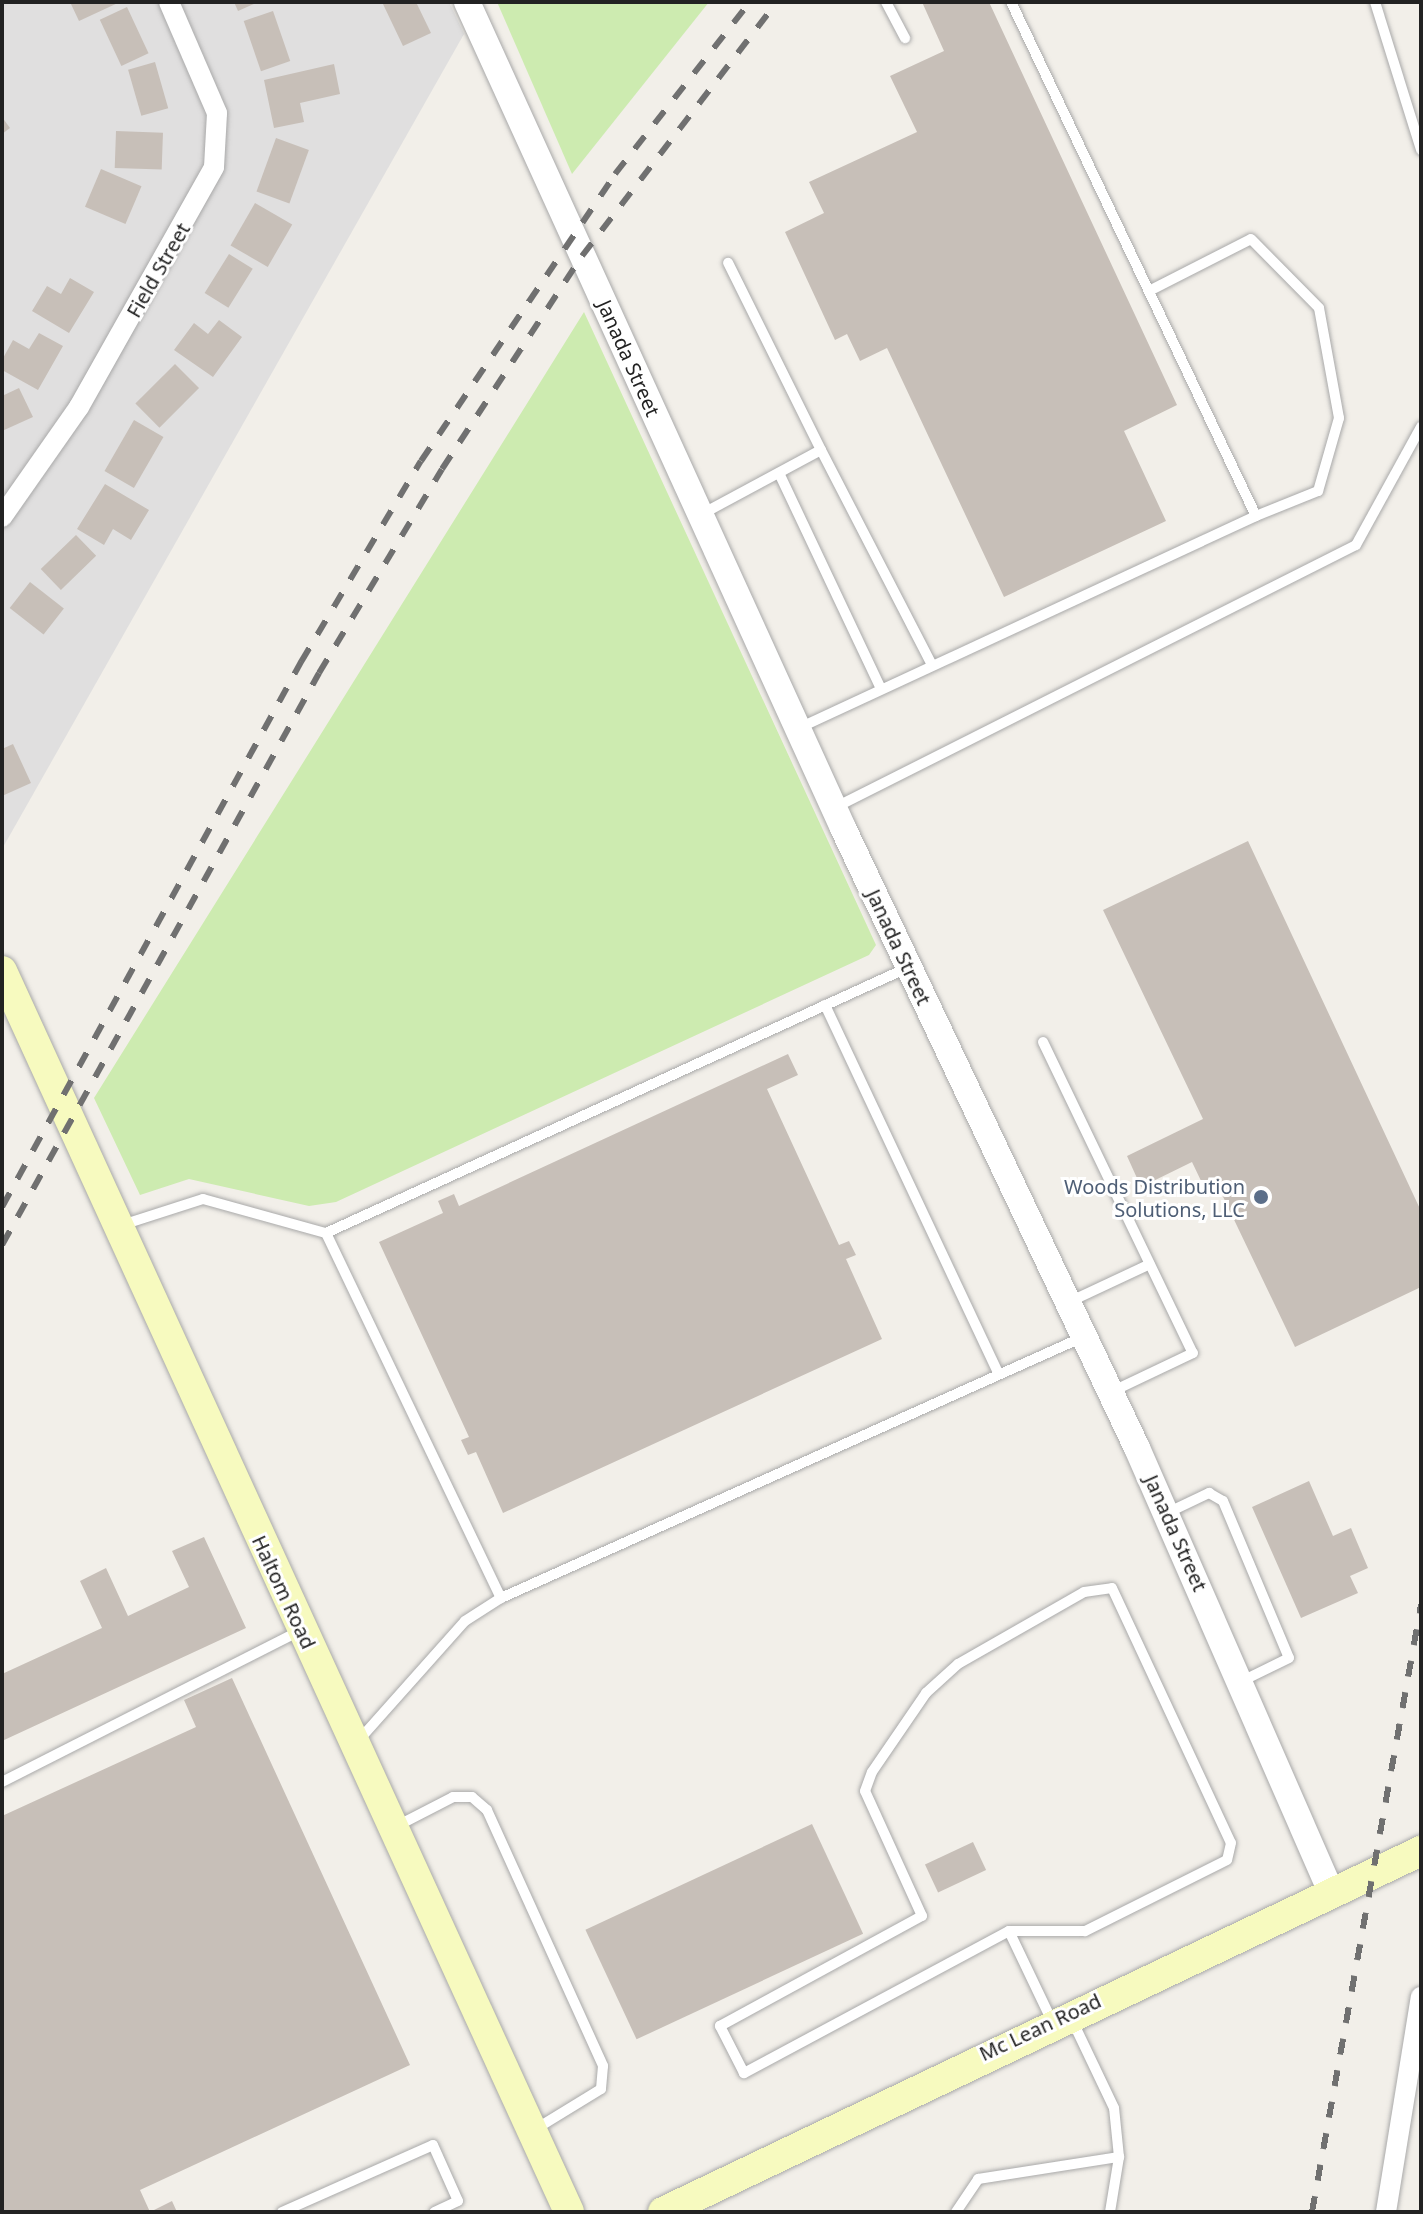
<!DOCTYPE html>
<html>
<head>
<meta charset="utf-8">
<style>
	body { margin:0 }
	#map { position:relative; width:1423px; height:2214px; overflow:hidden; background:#f2efe9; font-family:"Noto Sans",sans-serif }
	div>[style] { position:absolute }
	.residential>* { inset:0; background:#e0dfdf }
	.grass>* { inset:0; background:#cdebb0 }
	.building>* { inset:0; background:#c7bfb8; transform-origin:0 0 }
	.roads { filter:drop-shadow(0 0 2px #a9a9a9) drop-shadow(0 0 2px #a9a9a9) }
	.service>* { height:10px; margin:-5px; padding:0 5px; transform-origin:5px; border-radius:5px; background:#fff }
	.minor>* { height:20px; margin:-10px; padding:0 10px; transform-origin:10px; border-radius:10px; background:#fff }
	.tertiary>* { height:26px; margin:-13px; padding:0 13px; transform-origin:13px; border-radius:13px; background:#fff }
	.secondary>* { height:30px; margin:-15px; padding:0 15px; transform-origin:15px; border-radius:15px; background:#f7fabf }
	.rail>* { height:6px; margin-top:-3px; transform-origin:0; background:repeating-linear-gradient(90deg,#707070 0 16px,transparent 0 32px) }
	.dots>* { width:22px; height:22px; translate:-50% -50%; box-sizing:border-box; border:4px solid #fff; border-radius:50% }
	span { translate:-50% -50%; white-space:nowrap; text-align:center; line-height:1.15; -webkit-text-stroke:6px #fff; paint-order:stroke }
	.street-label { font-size:20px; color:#222 }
	.service-label { font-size:20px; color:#4e5e75 }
	.right { translate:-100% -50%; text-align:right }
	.frame { position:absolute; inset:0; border:4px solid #222; pointer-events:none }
</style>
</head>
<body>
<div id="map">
	<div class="residential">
		<i style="clip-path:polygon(2px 2px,449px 2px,464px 34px,2px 849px)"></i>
	</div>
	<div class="grass">
		<i style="clip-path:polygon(497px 2px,709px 2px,572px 174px)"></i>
		<i style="clip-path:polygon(584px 312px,876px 945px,869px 955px,336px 1202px,309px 1206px,189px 1179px,140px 1195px,94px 1098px)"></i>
	</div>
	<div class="building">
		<i style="clip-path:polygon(70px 2px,120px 2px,79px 21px)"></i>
		<i style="clip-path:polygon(234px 2px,258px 2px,238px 11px)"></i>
		<i style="clip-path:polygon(382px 2px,416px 2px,431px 33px,403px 46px)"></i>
		<i style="clip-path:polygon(922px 2px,989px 2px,1177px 405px,1124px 431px,1166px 521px,1004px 597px,887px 348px,860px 361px,847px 334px,835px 340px,785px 232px,824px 213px,809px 182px,917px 132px,890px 76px,944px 51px)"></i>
		<i style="left:127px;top:7px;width:51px;height:30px;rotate:65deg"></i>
		<i style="left:273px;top:11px;width:53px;height:31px;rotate:71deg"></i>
		<i style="left:155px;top:62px;width:48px;height:28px;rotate:74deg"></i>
		<i style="clip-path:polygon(334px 64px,340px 94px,300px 103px,304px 122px,274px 128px,264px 80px)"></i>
		<i style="clip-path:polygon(2px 117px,10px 128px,2px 134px)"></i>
		<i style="left:116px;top:131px;width:47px;height:37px;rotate:2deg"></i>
		<i style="left:276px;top:138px;width:35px;height:57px;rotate:20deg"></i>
		<i style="left:101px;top:169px;width:44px;height:41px;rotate:23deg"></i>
		<i style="left:255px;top:203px;width:43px;height:49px;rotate:30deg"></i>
		<i style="left:229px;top:254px;width:28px;height:46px;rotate:32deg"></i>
		<i style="clip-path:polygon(70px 278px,94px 292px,69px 333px,32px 311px,47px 286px,61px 294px)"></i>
		<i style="clip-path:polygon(219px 320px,242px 337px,213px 377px,174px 350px,194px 323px,208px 334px)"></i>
		<i style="clip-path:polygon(39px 333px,63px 346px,38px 390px,2px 370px,2px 360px,13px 340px,29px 349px)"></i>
		<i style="left:175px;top:364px;width:34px;height:56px;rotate:45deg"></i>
		<i style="clip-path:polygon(19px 388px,33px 417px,2px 431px,2px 396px)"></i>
		<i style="left:134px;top:420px;width:34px;height:59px;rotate:30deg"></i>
		<i style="clip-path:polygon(105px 484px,149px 510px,131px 540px,113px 529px,104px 545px,77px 529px)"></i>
		<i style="left:76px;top:535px;width:29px;height:49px;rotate:46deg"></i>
		<i style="left:30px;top:582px;width:43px;height:33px;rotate:38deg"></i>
		<i style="clip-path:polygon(13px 744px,31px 783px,2px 796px,2px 749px)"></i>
		<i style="clip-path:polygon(1248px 841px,1421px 1211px,1421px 1287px,1295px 1347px,1215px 1180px,1203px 1185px,1192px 1162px,1141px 1187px,1127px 1156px,1203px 1119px,1103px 910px)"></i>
		<i style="clip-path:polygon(788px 1054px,798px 1075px,767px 1089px,839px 1245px,849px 1241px,856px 1255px,846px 1259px,882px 1339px,503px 1513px,476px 1452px,468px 1455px,461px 1440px,469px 1437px,379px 1242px,443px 1213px,438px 1201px,454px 1194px,459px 1206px)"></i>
		<i style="clip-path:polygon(1309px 1481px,1333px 1536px,1351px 1528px,1368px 1568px,1350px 1576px,1358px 1593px,1301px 1618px,1252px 1507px)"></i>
		<i style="clip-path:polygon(204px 1537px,246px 1628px,2px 1741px,2px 1674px,102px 1628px,80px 1581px,106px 1568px,128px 1616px,189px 1587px,172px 1551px)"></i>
		<i style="clip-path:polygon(232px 1678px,410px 2065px,140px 2190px,150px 2212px,172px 2201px,177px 2212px,2px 2212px,2px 1816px,196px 1727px,184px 1700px)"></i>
		<i style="left:812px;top:1824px;width:121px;height:250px;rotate:65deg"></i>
		<i style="left:973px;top:1842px;width:31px;height:53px;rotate:65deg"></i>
	</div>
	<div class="roads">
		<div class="service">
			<i style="left:886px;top:2px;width:41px;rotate:62.2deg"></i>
			<i style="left:1375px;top:2px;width:155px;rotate:72.7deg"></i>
			<i style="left:1149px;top:291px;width:114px;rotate:-27deg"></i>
			<i style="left:1251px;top:239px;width:97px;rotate:45.4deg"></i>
			<i style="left:1319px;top:308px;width:112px;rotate:79.7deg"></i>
			<i style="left:1339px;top:418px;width:76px;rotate:106deg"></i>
			<i style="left:1318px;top:491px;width:67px;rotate:158deg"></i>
			<i style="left:821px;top:450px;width:242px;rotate:62.7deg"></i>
			<i style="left:779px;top:473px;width:239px;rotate:64.7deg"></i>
			<i style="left:702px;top:514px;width:135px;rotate:-28.3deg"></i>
			<i style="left:821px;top:450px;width:209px;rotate:-116.4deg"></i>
			<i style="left:799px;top:728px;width:504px;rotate:-24.89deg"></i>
			<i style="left:1256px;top:516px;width:569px;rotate:-115.48deg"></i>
			<i style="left:836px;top:807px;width:582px;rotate:-26.74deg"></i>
			<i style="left:1356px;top:545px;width:135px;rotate:-61.2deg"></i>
			<i style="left:825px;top:1005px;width:408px;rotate:64.8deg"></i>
			<i style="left:1043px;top:1042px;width:345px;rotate:64.3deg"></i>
			<i style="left:1193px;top:1353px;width:89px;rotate:154.6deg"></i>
			<i style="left:122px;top:1225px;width:85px;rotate:-17.8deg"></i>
			<i style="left:203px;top:1199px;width:128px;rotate:15.5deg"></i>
			<i style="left:326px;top:1233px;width:639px;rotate:-24.52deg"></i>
			<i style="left:326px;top:1233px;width:405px;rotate:64.4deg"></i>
			<i style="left:1069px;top:1302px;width:89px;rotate:-25.1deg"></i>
			<i style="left:1167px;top:1513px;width:47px;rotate:-25.5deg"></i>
			<i style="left:1209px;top:1493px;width:16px;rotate:30deg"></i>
			<i style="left:1223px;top:1501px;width:170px;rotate:67.2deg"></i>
			<i style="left:1289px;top:1658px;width:52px;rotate:153.9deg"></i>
			<i style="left:359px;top:1740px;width:159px;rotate:-48.3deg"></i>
			<i style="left:465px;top:1621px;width:43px;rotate:-32.6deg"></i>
			<i style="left:501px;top:1598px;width:638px;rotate:-24.15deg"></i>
			<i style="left:2px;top:1782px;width:333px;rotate:-26.9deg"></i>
			<i style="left:395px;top:1827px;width:65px;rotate:-27.3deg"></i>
			<i style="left:453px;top:1797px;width:19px"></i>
			<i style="left:472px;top:1797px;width:20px;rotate:41deg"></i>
			<i style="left:487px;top:1810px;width:281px;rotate:65.6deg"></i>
			<i style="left:603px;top:2066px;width:23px;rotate:95deg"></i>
			<i style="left:601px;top:2089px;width:79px;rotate:148.5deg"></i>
			<i style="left:1009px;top:1931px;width:301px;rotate:151.8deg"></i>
			<i style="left:744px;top:2073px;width:53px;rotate:-117.1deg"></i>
			<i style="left:720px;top:2026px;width:230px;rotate:-28.6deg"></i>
			<i style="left:922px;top:1916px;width:137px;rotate:-114.5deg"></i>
			<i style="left:865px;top:1791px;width:20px;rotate:-70deg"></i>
			<i style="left:872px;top:1772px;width:96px;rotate:-55.6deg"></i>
			<i style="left:926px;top:1693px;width:43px;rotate:-42.2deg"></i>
			<i style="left:958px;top:1664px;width:145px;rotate:-29.7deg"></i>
			<i style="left:1084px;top:1592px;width:28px;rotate:-8deg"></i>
			<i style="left:1112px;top:1588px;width:281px;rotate:65deg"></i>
			<i style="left:1231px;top:1843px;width:17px;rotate:103deg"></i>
			<i style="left:1227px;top:1860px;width:159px;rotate:153.4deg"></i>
			<i style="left:1085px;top:1931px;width:76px;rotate:180deg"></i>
			<i style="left:1009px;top:1931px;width:100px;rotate:64.5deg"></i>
			<i style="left:282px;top:2212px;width:165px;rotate:-23.9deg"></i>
			<i style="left:433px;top:2145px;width:61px;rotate:65.9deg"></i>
			<i style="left:458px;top:2201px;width:26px;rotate:155deg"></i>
			<i style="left:956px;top:2212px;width:40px;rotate:-56deg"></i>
			<i style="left:978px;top:2179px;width:143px;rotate:-8.9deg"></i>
			<i style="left:1119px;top:2157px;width:49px;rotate:-95.8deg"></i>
			<i style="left:1114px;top:2108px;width:95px;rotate:-115.5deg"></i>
			<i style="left:1110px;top:2212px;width:56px;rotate:-80.7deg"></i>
		</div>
		<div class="minor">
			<i style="left:2px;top:517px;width:134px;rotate:-55deg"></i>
			<i style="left:79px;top:407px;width:275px;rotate:-60.6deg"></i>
			<i style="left:214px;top:167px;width:54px;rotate:-86.8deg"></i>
			<i style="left:217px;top:113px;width:121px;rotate:-113.4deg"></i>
			<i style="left:1386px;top:2212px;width:218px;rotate:-80.8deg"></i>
		</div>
		<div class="tertiary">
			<i style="left:467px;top:2px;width:908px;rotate:65.52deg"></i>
			<i style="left:843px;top:828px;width:686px;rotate:64.63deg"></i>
			<i style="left:1137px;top:1448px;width:485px;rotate:66.4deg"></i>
		</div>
		<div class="secondary">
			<i style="left:2px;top:971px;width:1364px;rotate:65.44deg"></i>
			<i style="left:663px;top:2212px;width:840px;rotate:-25.47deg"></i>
		</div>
	</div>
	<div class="rail">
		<i style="left:2px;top:1207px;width:622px;rotate:-61.25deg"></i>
		<i style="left:301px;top:662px;width:234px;rotate:-59.2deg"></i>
		<i style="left:421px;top:461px;width:346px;rotate:-55.9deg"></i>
		<i style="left:615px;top:174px;width:219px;rotate:-51.9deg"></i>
		<i style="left:2px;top:1245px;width:654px;rotate:-61deg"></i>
		<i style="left:319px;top:673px;width:238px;rotate:-58.9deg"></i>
		<i style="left:442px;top:469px;width:255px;rotate:-56.7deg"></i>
		<i style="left:582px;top:256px;width:320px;rotate:-52.5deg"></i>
		<i style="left:1312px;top:2212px;width:617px;rotate:-79.82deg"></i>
	</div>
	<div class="dots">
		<i style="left:1261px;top:1197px;background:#5c6f8a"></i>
	</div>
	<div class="street-label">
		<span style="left:158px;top:270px;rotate:-60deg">Field Street</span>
		<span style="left:629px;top:358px;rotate:66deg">Janada Street</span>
		<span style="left:899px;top:947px;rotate:65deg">Janada Street</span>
		<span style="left:1176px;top:1533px;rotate:66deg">Janada Street</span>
		<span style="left:284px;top:1592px;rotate:65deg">Haltom Road</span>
		<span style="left:1040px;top:2027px;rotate:-25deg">Mc Lean Road</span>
	</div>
	<div class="service-label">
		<span class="right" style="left:1245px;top:1198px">Woods Distribution<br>Solutions, LLC</span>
	</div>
	<div class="frame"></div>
</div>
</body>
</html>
